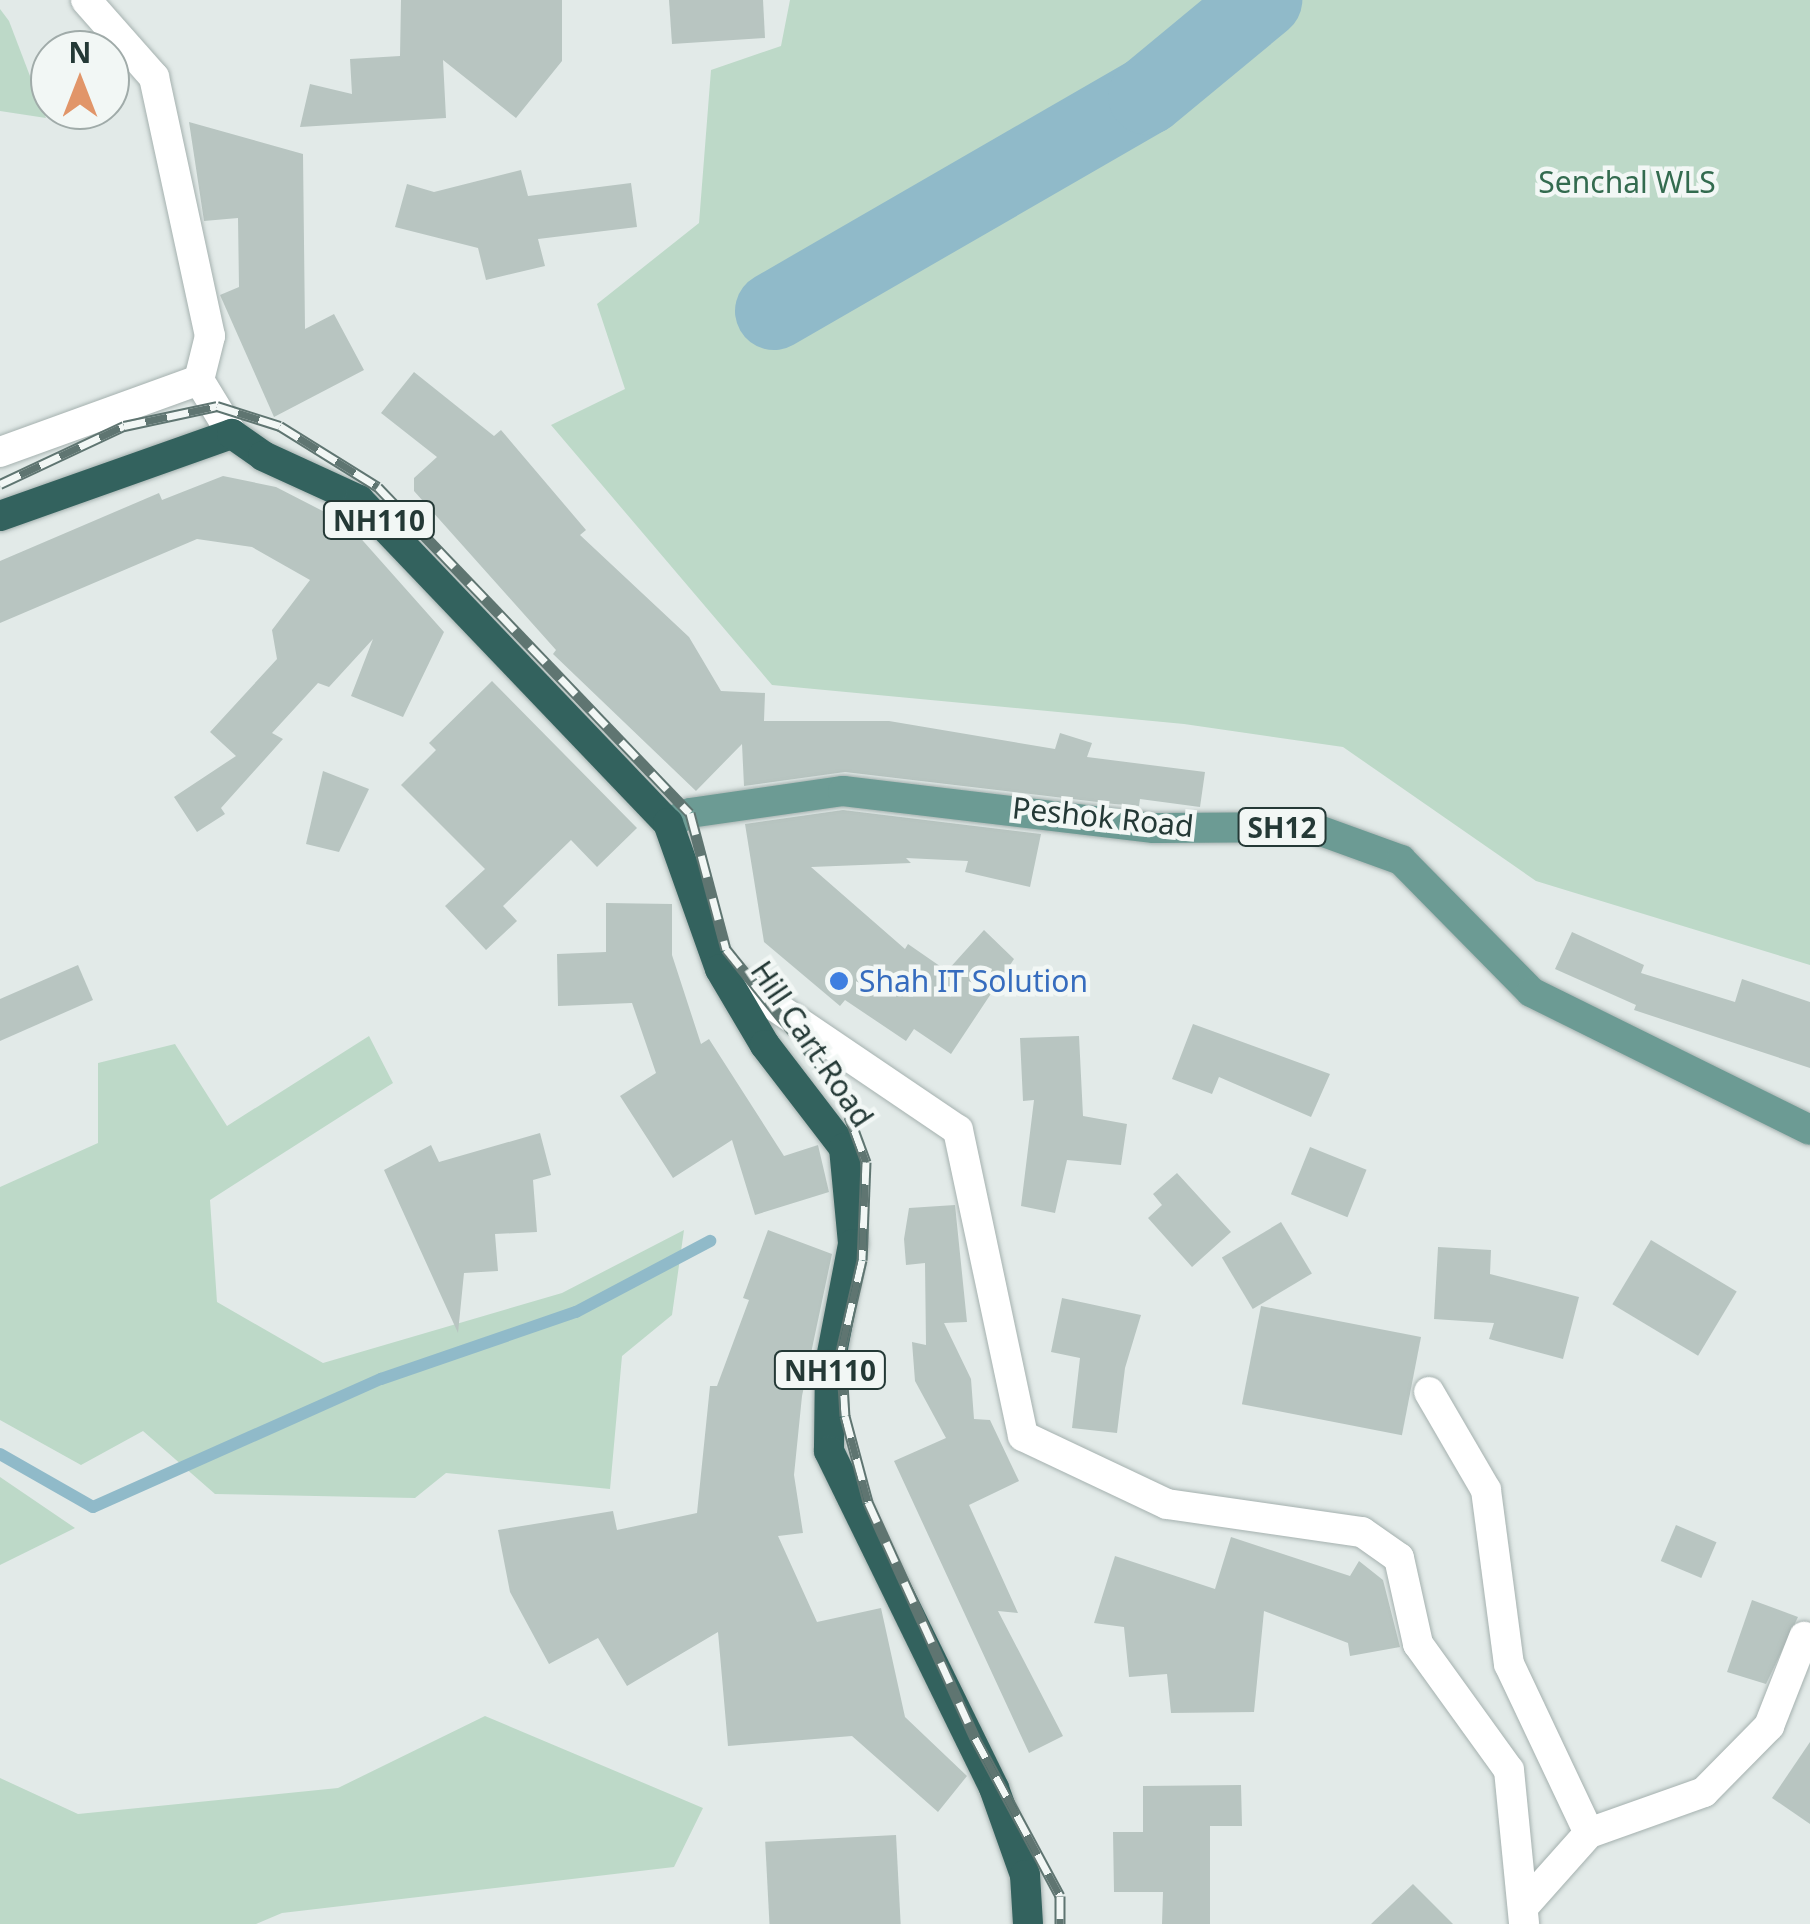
<!DOCTYPE html>
<html>
<head>
<meta charset="utf-8">
<style>
	body { margin:0 }
	#map { position:relative; width:1810px; height:1924px; overflow:hidden; background:#e2eae8; font-family:"Noto Sans",sans-serif }
	div>[style] { position:absolute }
	.green>* { inset:0; background:#bdd9c8 }
	.stream>* { height:12px; margin:-6px; padding:0 6px; transform-origin:6px; border-radius:6px; background:#90bac9 }
	.river>* { height:78px; margin:-39px; padding:0 39px; transform-origin:39px; border-radius:39px; background:#90bac9 }
	.building>* { inset:0; background:#b8c5c1; transform-origin:0 0 }
	.roads { filter:drop-shadow(0 0 2px #a5b1af) drop-shadow(0 0 2px #a5b1af) }
	.street>* { height:30px; margin:-15px; padding:0 15px; transform-origin:15px; border-radius:15px; background:#fff }
	.secondary>* { height:30px; margin:-15px; padding:0 15px; transform-origin:15px; border-radius:15px; background:#fff }
	.primary>* { height:30px; margin:-15px; padding:0 15px; transform-origin:15px; border-radius:15px; background:#6c9b94 }
	.highway>* { height:30px; margin:-15px; padding:0 15px; transform-origin:15px; border-radius:15px; background:#33625e }
	.rail>* { height:11px; margin-top:-5.5px; transform-origin:0; background:repeating-linear-gradient(90deg,#f2f7f5 0 22px,#5f7571 0 44px); box-sizing:border-box; border-block:2px solid #5f7571 }
	.dots>* { width:28px; height:28px; translate:-50% -50%; box-sizing:border-box; border:5px solid #f2f7f5; border-radius:50% }
	span { translate:-50% -50%; white-space:nowrap; text-align:center; line-height:1.15; -webkit-text-stroke:9px #f2f7f5; paint-order:stroke }
	.shield-label span { padding:2px 8px; background:#f2f7f5; border:2px solid; border-radius:8px; -webkit-text-stroke-width:0 }
	.shield-label { font-size:28px; color:#243936; font-weight:700 }
	.park-label { font-size:30px; color:#336b4f }
	.street-label { font-size:30px; color:#243936 }
	.shop-label { font-size:30px; color:#366cbe }
	.left { translate:0 -50%; text-align:left }
	.north { position:absolute; left:30px; top:30px; width:100px; height:100px; box-sizing:border-box; background:#f2f7f5; border:2px solid #a0aba9; border-radius:50%; rotate:0deg; font-size:28px; font-weight:700; line-height:40px; text-align:center; color:#243936 }
	.north::after { content:''; display:block; margin:auto; width:35px; height:45px; background:#e19569; clip-path:polygon(50% 0,100% 100%,50% 72%,0 100%) }
</style>
</head>
<body>
<div id="map">
	<div class="green">
		<i style="clip-path:polygon(790px 0,1218px 0,1125px 76px,768px 298px,749px 329px,782px 331px,1157px 106px,1284px 0,1810px 0,1810px 965px,1536px 881px,1343px 747px,1184px 724px,772px 685px,551px 425px,625px 389px,597px 304px,699px 223px,711px 70px,781px 46px)"></i>
		<i style="clip-path:polygon(0 9px,9px 21px,46px 118px,0 111px)"></i>
		<i style="clip-path:polygon(369px 1036px,393px 1083px,210px 1200px,217px 1302px,323px 1363px,562px 1293px,684px 1230px,672px 1315px,622px 1356px,610px 1489px,446px 1473px,415px 1498px,215px 1494px,143px 1431px,81px 1465px,0 1420px,0 1187px,98px 1143px,98px 1063px,175px 1044px,227px 1126px)"></i>
		<i style="clip-path:polygon(0 1477px,75px 1528px,0 1565px)"></i>
		<i style="clip-path:polygon(485px 1716px,703px 1808px,674px 1867px,282px 1913px,256px 1924px,0 1924px,0 1778px,78px 1814px,338px 1788px)"></i>
	</div>
	<div class="stream">
		<i style="left:0;top:1454px;width:107px;rotate:29.7deg"></i>
		<i style="left:93px;top:1507px;width:315px;rotate:-24deg"></i>
		<i style="left:381px;top:1379px;width:206px;rotate:-19deg"></i>
		<i style="left:576px;top:1312px;width:152px;rotate:-27.9deg"></i>
	</div>
	<div class="river">
		<i style="left:774px;top:311px;width:431px;rotate:-30deg"></i>
		<i style="left:1147px;top:96px;width:151px;rotate:-39.6deg"></i>
	</div>
	<div class="building">
		<i style="clip-path:polygon(401px 0,562px 0,562px 61px,516px 118px,443px 60px,446px 118px,300px 127px,310px 84px,352px 94px,350px 59px,400px 56px)"></i>
		<i style="clip-path:polygon(669px 0,763px 0,765px 38px,672px 44px)"></i>
		<i style="clip-path:polygon(189px 122px,303px 154px,305px 329px,334px 314px,364px 370px,274px 417px,220px 295px,239px 287px,238px 218px,204px 221px)"></i>
		<i style="clip-path:polygon(521px 170px,528px 196px,631px 183px,637px 227px,538px 239px,545px 266px,486px 280px,478px 248px,395px 227px,407px 184px,434px 192px)"></i>
		<i style="clip-path:polygon(414px 372px,494px 436px,501px 430px,586px 530px,580px 535px,689px 637px,721px 691px,765px 693px,764px 721px,889px 721px,1055px 749px,1060px 733px,1092px 743px,1087px 757px,1205px 772px,1200px 807px,1140px 799px,1139px 806px,1114px 804px,845px 772px,744px 786px,742px 744px,696px 791px,553px 654px,556px 650px,414px 491px,414px 478px,437px 457px,381px 413px)"></i>
		<i style="clip-path:polygon(223px 476px,276px 487px,348px 524px,444px 632px,403px 717px,351px 696px,373px 639px,329px 687px,318px 683px,272px 733px,283px 739px,221px 808px,225px 814px,197px 832px,174px 797px,236px 756px,210px 732px,277px 659px,272px 630px,310px 580px,252px 547px,197px 539px,0 623px,0 561px,159px 493px,162px 500px)"></i>
		<i style="clip-path:polygon(492px 681px,637px 828px,597px 867px,571px 840px,503px 906px,517px 921px,486px 950px,445px 906px,485px 869px,401px 785px,436px 750px,429px 743px)"></i>
		<i style="clip-path:polygon(323px 771px,369px 789px,339px 852px,306px 844px)"></i>
		<i style="clip-path:polygon(843px 810px,1041px 834px,1030px 887px,965px 872px,968px 861px,906px 858px,911px 863px,811px 867px,905px 949px,908px 944px,947px 971px,984px 930px,1014px 959px,951px 1054px,914px 1029px,906px 1041px,845px 1000px,840px 1006px,764px 942px,745px 824px)"></i>
		<i style="clip-path:polygon(606px 903px,672px 904px,672px 955px,701px 1044px,709px 1039px,784px 1156px,818px 1145px,829px 1192px,755px 1215px,732px 1140px,673px 1178px,620px 1096px,656px 1073px,632px 1003px,558px 1006px,557px 954px,606px 952px)"></i>
		<i style="clip-path:polygon(1572px 932px,1644px 965px,1641px 973px,1735px 1002px,1742px 979px,1810px 1002px,1810px 1068px,1634px 1010px,1636px 1005px,1555px 969px)"></i>
		<i style="clip-path:polygon(78px 965px,93px 1000px,0 1041px,0 999px)"></i>
		<i style="clip-path:polygon(1193px 1024px,1330px 1074px,1311px 1117px,1219px 1077px,1212px 1094px,1172px 1079px)"></i>
		<i style="clip-path:polygon(1079px 1036px,1083px 1116px,1127px 1124px,1121px 1165px,1067px 1160px,1055px 1213px,1021px 1206px,1034px 1100px,1023px 1101px,1020px 1038px)"></i>
		<i style="clip-path:polygon(540px 1133px,551px 1175px,533px 1180px,537px 1232px,495px 1234px,498px 1271px,464px 1273px,458px 1333px,384px 1170px,431px 1145px,439px 1162px)"></i>
		<i style="left:1310px;top:1147px;width:61px;height:51px;rotate:22deg"></i>
		<i style="clip-path:polygon(1177px 1173px,1231px 1232px,1192px 1267px,1148px 1218px,1162px 1205px,1153px 1194px)"></i>
		<i style="clip-path:polygon(955px 1205px,967px 1322px,944px 1323px,971px 1379px,974px 1419px,990px 1420px,1019px 1481px,969px 1505px,1018px 1613px,998px 1611px,1063px 1736px,1029px 1753px,894px 1461px,946px 1438px,915px 1381px,912px 1342px,926px 1345px,925px 1263px,906px 1265px,904px 1239px,909px 1208px)"></i>
		<i style="left:1281px;top:1222px;width:60px;height:69px;rotate:59deg"></i>
		<i style="clip-path:polygon(768px 1230px,832px 1254px,802px 1396px,794px 1475px,803px 1533px,778px 1536px,817px 1622px,881px 1608px,905px 1717px,967px 1776px,938px 1812px,852px 1736px,728px 1746px,718px 1632px,627px 1686px,598px 1638px,549px 1664px,510px 1592px,498px 1530px,613px 1511px,617px 1530px,697px 1513px,710px 1386px,717px 1386px,749px 1300px,743px 1298px)"></i>
		<i style="left:1651px;top:1240px;width:100px;height:75px;rotate:31deg"></i>
		<i style="clip-path:polygon(1438px 1247px,1491px 1250px,1490px 1274px,1579px 1297px,1563px 1359px,1489px 1339px,1494px 1323px,1434px 1319px)"></i>
		<i style="clip-path:polygon(1062px 1298px,1141px 1315px,1125px 1368px,1117px 1433px,1072px 1428px,1080px 1358px,1051px 1352px)"></i>
		<i style="left:1261px;top:1306px;width:163px;height:100px;rotate:11deg"></i>
		<i style="left:1676px;top:1525px;width:44px;height:39px;rotate:23deg"></i>
		<i style="clip-path:polygon(1231px 1537px,1350px 1576px,1359px 1561px,1383px 1580px,1400px 1647px,1350px 1656px,1348px 1643px,1264px 1611px,1254px 1712px,1171px 1713px,1167px 1674px,1129px 1677px,1124px 1627px,1094px 1623px,1115px 1556px,1215px 1589px)"></i>
		<i style="clip-path:polygon(1752px 1600px,1798px 1617px,1766px 1684px,1727px 1672px)"></i>
		<i style="clip-path:polygon(1810px 1742px,1810px 1824px,1772px 1798px)"></i>
		<i style="clip-path:polygon(1241px 1785px,1242px 1826px,1210px 1826px,1210px 1924px,1162px 1924px,1163px 1892px,1114px 1892px,1113px 1832px,1143px 1832px,1143px 1786px)"></i>
		<i style="left:896px;top:1835px;width:89px;height:131px;rotate:87deg"></i>
		<i style="clip-path:polygon(1413px 1884px,1453px 1924px,1371px 1924px)"></i>
	</div>
	<div class="roads">
		<div class="street">
			<i style="left:86px;top:0;width:103px;rotate:48.6deg"></i>
			<i style="left:154px;top:77px;width:265px;rotate:77.8deg"></i>
			<i style="left:210px;top:336px;width:45px;rotate:104deg"></i>
			<i style="left:720px;top:969px;width:287px;rotate:34.1deg"></i>
			<i style="left:958px;top:1130px;width:313px;rotate:78deg"></i>
			<i style="left:1023px;top:1436px;width:159px;rotate:25.3deg"></i>
			<i style="left:1167px;top:1504px;width:197px;rotate:8.2deg"></i>
			<i style="left:1362px;top:1532px;width:45px;rotate:35.1deg"></i>
			<i style="left:1399px;top:1558px;width:88px;rotate:77.5deg"></i>
			<i style="left:1418px;top:1644px;width:155px;rotate:54.2deg"></i>
			<i style="left:1509px;top:1770px;width:155px;rotate:84.4deg"></i>
			<i style="left:1429px;top:1392px;width:113px;rotate:59.8deg"></i>
			<i style="left:1486px;top:1490px;width:176px;rotate:82.5deg"></i>
			<i style="left:1509px;top:1664px;width:187px;rotate:64.7deg"></i>
			<i style="left:1589px;top:1833px;width:99px;rotate:131.7deg"></i>
			<i style="left:1589px;top:1833px;width:122px;rotate:-19.6deg"></i>
			<i style="left:1704px;top:1792px;width:93px;rotate:-45.4deg"></i>
			<i style="left:1769px;top:1726px;width:96px;rotate:-68.5deg"></i>
		</div>
		<div class="secondary">
			<i style="left:0;top:452px;width:212px;rotate:-19.9deg"></i>
			<i style="left:199px;top:380px;width:63px;rotate:58.6deg"></i>
		</div>
		<div class="primary">
			<i style="left:668px;top:823px;width:24px;rotate:-24deg"></i>
			<i style="left:690px;top:813px;width:155px;rotate:-8.2deg"></i>
			<i style="left:843px;top:791px;width:313px;rotate:6.8deg"></i>
			<i style="left:1154px;top:828px;width:156px;rotate:-0.4deg"></i>
			<i style="left:1310px;top:827px;width:97px;rotate:19.9deg"></i>
			<i style="left:1401px;top:860px;width:185px;rotate:45.4deg"></i>
			<i style="left:1531px;top:992px;width:311px;rotate:26.3deg"></i>
		</div>
		<div class="highway">
			<i style="left:0;top:516px;width:246px;rotate:-19.5deg"></i>
			<i style="left:232px;top:434px;width:38px;rotate:35deg"></i>
			<i style="left:263px;top:456px;width:106px;rotate:24.6deg"></i>
			<i style="left:359px;top:500px;width:447px;rotate:46.3deg"></i>
			<i style="left:668px;top:823px;width:155px;rotate:70.4deg"></i>
			<i style="left:720px;top:969px;width:88px;rotate:59.4deg"></i>
			<i style="left:765px;top:1045px;width:130px;rotate:52.5deg"></i>
			<i style="left:844px;top:1148px;width:96px;rotate:84.6deg"></i>
			<i style="left:853px;top:1244px;width:122px;rotate:100.9deg"></i>
			<i style="left:830px;top:1364px;width:87px;rotate:90.7deg"></i>
			<i style="left:829px;top:1451px;width:375px;rotate:63.9deg"></i>
			<i style="left:994px;top:1788px;width:92px;rotate:70.4deg"></i>
			<i style="left:1025px;top:1875px;width:49px;rotate:86.5deg"></i>
		</div>
	</div>
	<div class="rail">
		<i style="left:0;top:484px;width:137px;rotate:-25.1deg"></i>
		<i style="left:124px;top:426px;width:95px;rotate:-12.1deg"></i>
		<i style="left:217px;top:406px;width:66px;rotate:17.6deg"></i>
		<i style="left:280px;top:426px;width:115px;rotate:31.9deg"></i>
		<i style="left:378px;top:487px;width:451px;rotate:46.3deg"></i>
		<i style="left:690px;top:813px;width:141px;rotate:75.2deg"></i>
		<i style="left:726px;top:949px;width:180px;rotate:51.1deg"></i>
		<i style="left:839px;top:1089px;width:78px;rotate:69.7deg"></i>
		<i style="left:866px;top:1162px;width:98px;rotate:92.3deg"></i>
		<i style="left:862px;top:1260px;width:93px;rotate:103deg"></i>
		<i style="left:841px;top:1351px;width:65px;rotate:86.5deg"></i>
		<i style="left:845px;top:1416px;width:89px;rotate:75deg"></i>
		<i style="left:868px;top:1502px;width:259px;rotate:65.6deg"></i>
		<i style="left:975px;top:1738px;width:179px;rotate:61.7deg"></i>
		<i style="left:1060px;top:1896px;width:28px;rotate:90deg"></i>
	</div>
	<div class="dots">
		<i style="left:839px;top:981px;background:#3f7fe0"></i>
	</div>
	<div class="shield-label">
		<span style="left:379px;top:520px">NH110</span>
		<span style="left:1282px;top:827px">SH12</span>
		<span style="left:830px;top:1370px">NH110</span>
	</div>
	<div class="park-label">
		<span style="left:1627px;top:182px">Senchal WLS</span>
	</div>
	<div class="street-label">
		<span style="left:1103px;top:817px;rotate:6deg">Peshok Road</span>
		<span style="left:812px;top:1044px;rotate:56deg">Hill Cart Road</span>
	</div>
	<div class="shop-label">
		<span class="left" style="left:859px;top:981px">Shah IT Solution</span>
	</div>
	<div class="north">N</div>
</div>
</body>
</html>
